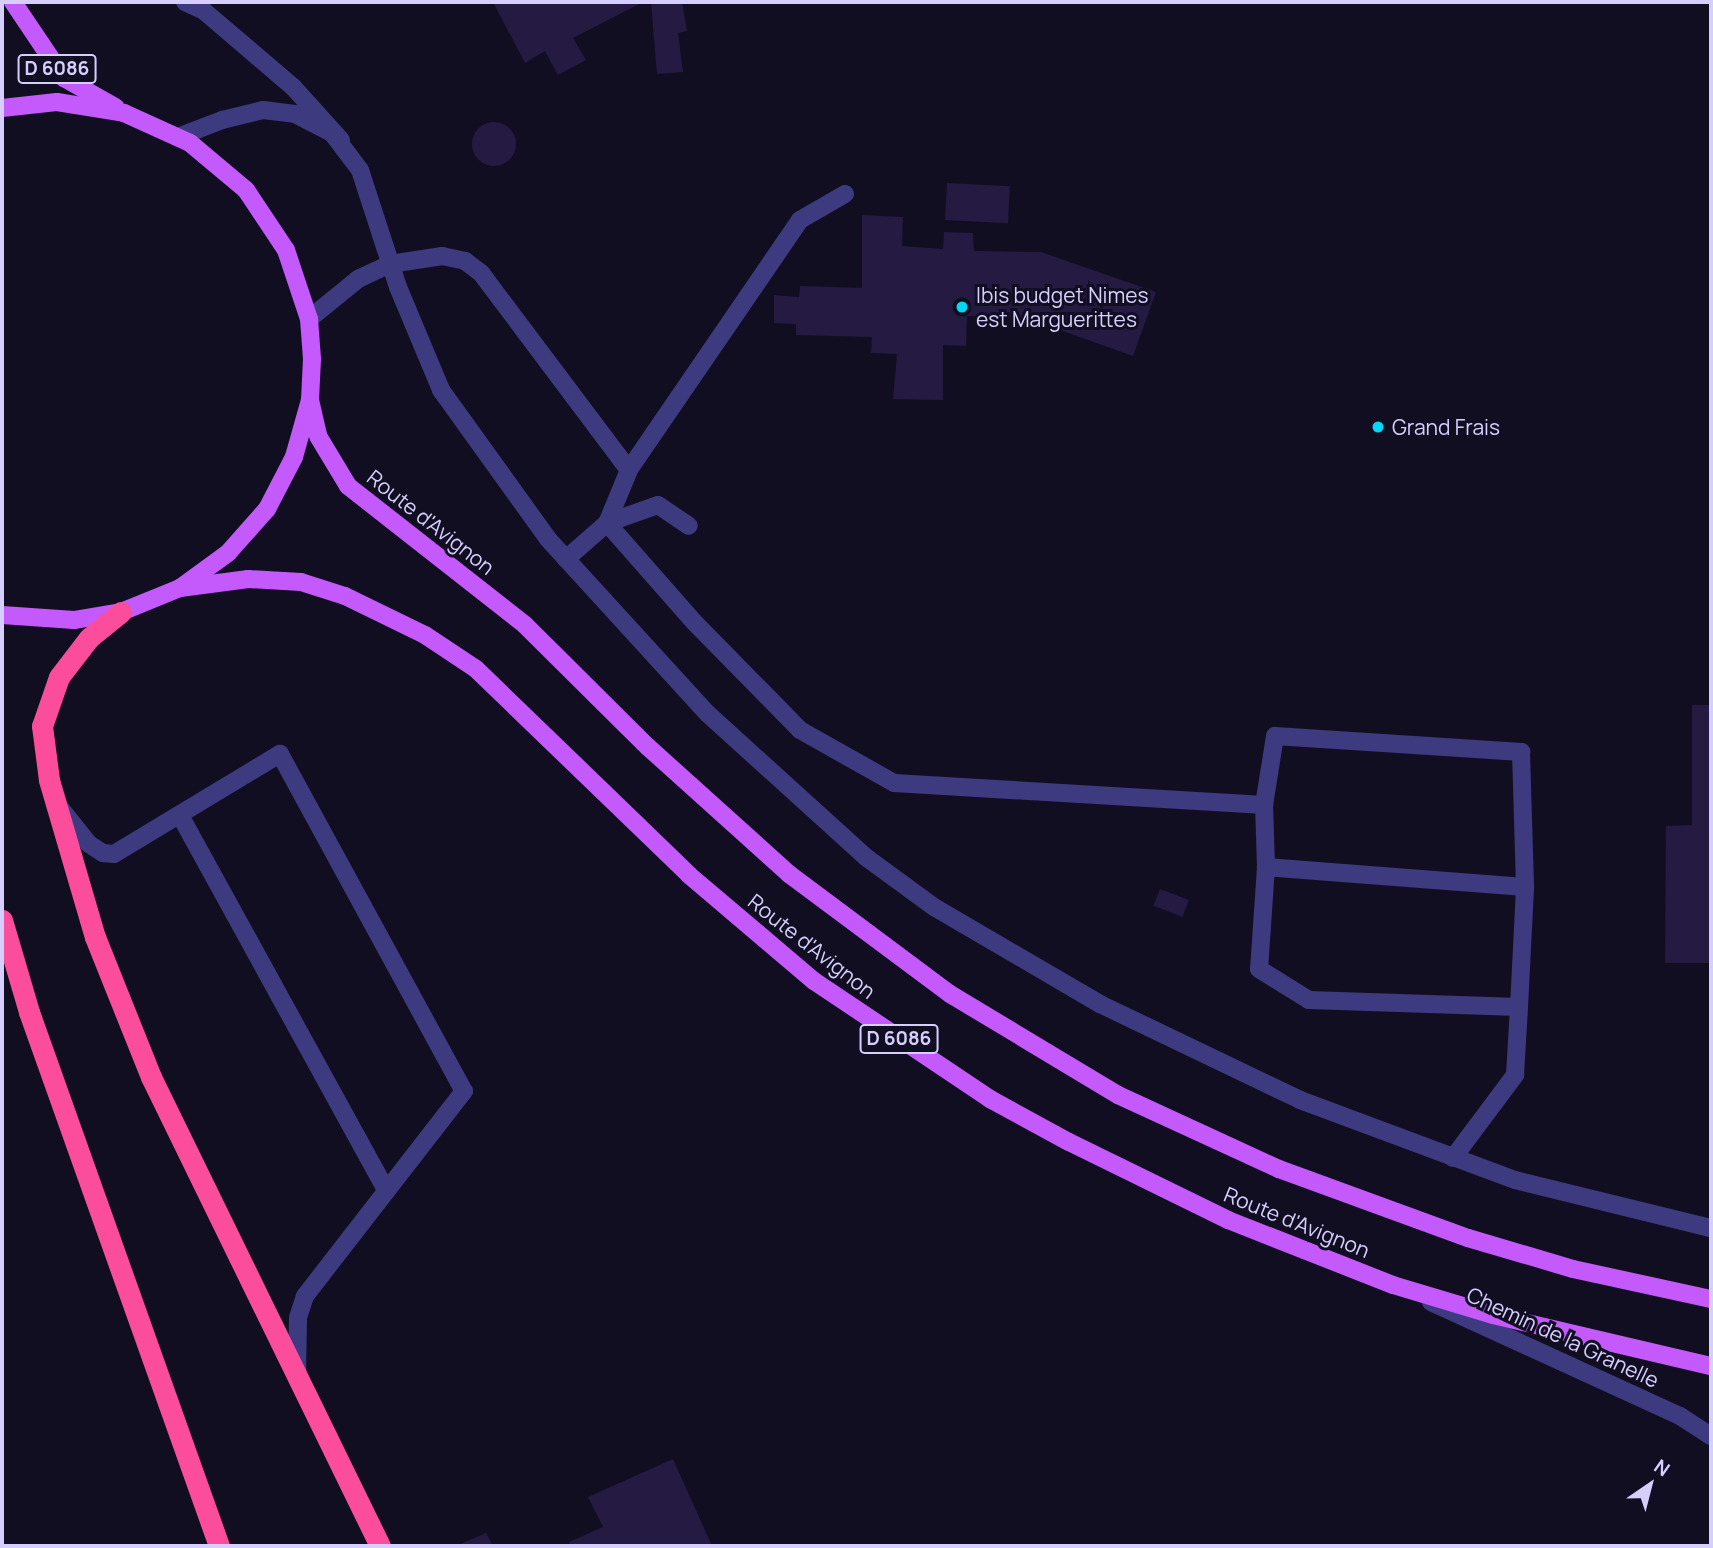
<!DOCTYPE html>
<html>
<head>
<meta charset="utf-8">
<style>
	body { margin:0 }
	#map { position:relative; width:1713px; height:1548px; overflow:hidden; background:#120e22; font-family:Manrope,sans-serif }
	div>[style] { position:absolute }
	.building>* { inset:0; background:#241a42; transform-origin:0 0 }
	.round { border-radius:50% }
	.service>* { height:18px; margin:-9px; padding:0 9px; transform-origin:9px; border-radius:9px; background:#3e3a80 }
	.minor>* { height:18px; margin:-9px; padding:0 9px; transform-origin:9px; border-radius:9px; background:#3e3a80 }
	.primary>* { height:18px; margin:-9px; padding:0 9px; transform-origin:9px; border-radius:9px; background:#c459fc }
	.motorway>* { height:21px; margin:-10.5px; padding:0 10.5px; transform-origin:10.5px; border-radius:10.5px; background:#fc4d9c }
	.dots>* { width:19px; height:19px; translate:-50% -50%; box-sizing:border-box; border:4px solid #120e22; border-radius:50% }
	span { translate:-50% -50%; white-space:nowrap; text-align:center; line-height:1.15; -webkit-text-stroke:6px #120e22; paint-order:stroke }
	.shield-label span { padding:2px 5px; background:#120e22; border:2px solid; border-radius:5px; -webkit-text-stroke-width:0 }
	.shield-label { font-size:19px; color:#d6cffe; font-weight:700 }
	.poi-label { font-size:21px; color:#d6cffe }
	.left { translate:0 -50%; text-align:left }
	.street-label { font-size:21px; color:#d6cffe }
	.frame { position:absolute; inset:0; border:4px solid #d6cffe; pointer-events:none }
	.north { position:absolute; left:1615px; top:1450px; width:70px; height:70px; -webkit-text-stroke:5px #120e22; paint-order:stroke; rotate:35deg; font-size:19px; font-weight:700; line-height:28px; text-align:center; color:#d6cffe }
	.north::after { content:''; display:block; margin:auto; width:24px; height:32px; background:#d6cffe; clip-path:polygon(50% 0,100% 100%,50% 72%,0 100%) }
</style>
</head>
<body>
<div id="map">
	<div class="building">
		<i style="clip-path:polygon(493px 2px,643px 2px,573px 38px,586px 60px,558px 75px,545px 51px,525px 63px)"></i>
		<i style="clip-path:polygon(651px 2px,682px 2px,687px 31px,678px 33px,683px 72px,657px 74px)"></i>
		<i class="round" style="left:472px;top:122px;width:44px;height:44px"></i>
		<i style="left:947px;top:183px;width:63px;height:37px;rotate:3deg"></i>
		<i style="clip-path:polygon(862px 215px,903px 217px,902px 246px,943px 249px,944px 232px,973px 233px,974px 251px,1041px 252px,1156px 292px,1133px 356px,1026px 318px,967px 316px,966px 346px,943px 345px,943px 400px,893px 399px,897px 354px,871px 353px,872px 337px,796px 335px,796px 324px,774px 323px,774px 295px,799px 297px,800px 286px,862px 288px)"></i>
		<i style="clip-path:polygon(1692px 705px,1711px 705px,1711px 963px,1665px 963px,1666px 826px,1692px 825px)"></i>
		<i style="left:1160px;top:889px;width:31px;height:18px;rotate:21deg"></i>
		<i style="clip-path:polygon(673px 1459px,712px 1546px,571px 1546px,569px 1542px,603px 1527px,588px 1497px)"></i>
		<i style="clip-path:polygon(486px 1533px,493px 1546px,456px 1546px)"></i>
	</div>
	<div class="service">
		<i style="left:185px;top:2px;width:21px;rotate:25deg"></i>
		<i style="left:204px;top:11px;width:118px;rotate:40.5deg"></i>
		<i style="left:294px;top:88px;width:70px;rotate:47.9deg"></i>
		<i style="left:845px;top:194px;width:52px;rotate:150deg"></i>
		<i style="left:800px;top:220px;width:303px;rotate:124.4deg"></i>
		<i style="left:629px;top:470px;width:57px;rotate:112.5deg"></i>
		<i style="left:607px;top:523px;width:132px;rotate:48.7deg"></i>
		<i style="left:694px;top:622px;width:151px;rotate:45.5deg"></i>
		<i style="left:800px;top:730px;width:108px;rotate:29.4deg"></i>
		<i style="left:894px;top:783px;width:371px;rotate:3.4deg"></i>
		<i style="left:309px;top:319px;width:63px;rotate:-39.2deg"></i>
		<i style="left:358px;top:279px;width:35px;rotate:-25deg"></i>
		<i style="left:390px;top:264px;width:53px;rotate:-8.7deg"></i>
		<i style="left:442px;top:256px;width:24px;rotate:12deg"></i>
		<i style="left:465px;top:261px;width:20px;rotate:37deg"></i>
		<i style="left:481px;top:273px;width:246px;rotate:53.1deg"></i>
		<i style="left:566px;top:559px;width:55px;rotate:-41.3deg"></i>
		<i style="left:607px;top:523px;width:54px;rotate:-19.4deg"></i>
		<i style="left:658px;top:505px;width:37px;rotate:34deg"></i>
		<i style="left:60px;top:808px;width:46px;rotate:51.1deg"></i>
		<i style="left:89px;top:844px;width:17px;rotate:33deg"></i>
		<i style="left:103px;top:853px;width:11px;rotate:5deg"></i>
		<i style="left:114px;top:854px;width:194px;rotate:-31.1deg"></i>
		<i style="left:280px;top:754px;width:384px;rotate:61.4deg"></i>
		<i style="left:464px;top:1091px;width:259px;rotate:127.8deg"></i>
		<i style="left:305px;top:1296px;width:23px;rotate:108deg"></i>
		<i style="left:298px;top:1318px;width:57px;rotate:91deg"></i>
		<i style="left:181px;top:817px;width:423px;rotate:61.2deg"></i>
		<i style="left:1266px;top:867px;width:62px;rotate:-91.8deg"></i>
		<i style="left:1264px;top:805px;width:70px;rotate:-80.9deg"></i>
		<i style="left:1275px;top:736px;width:247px;rotate:3.7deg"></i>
		<i style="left:1521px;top:752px;width:135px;rotate:88.3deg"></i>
		<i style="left:1453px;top:1158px;width:104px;rotate:-53.2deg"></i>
		<i style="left:1515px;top:1075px;width:68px;rotate:-86.6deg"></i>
		<i style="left:1519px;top:1007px;width:120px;rotate:-87.1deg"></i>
		<i style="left:1525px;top:887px;width:260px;rotate:-175.6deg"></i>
		<i style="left:1266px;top:867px;width:102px;rotate:93.9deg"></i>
		<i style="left:1259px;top:969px;width:59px;rotate:31.8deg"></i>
		<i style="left:1309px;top:1000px;width:210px;rotate:1.9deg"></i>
		<i style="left:1431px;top:1302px;width:274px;rotate:24.6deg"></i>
		<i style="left:1680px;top:1416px;width:37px;rotate:33deg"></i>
	</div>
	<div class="minor">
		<i style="left:178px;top:137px;width:47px;rotate:-21.1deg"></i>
		<i style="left:222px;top:120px;width:42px;rotate:-13.7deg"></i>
		<i style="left:263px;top:110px;width:32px;rotate:7deg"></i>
		<i style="left:295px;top:114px;width:42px;rotate:27.2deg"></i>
		<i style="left:332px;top:133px;width:46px;rotate:52.9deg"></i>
		<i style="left:360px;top:170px;width:123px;rotate:72deg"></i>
		<i style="left:398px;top:287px;width:112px;rotate:67.3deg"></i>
		<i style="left:441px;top:390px;width:183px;rotate:54.3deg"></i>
		<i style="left:548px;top:539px;width:237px;rotate:47.6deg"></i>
		<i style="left:708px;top:714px;width:215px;rotate:42.2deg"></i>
		<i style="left:867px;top:858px;width:83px;rotate:36.2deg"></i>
		<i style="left:934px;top:907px;width:192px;rotate:30.3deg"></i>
		<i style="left:1100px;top:1004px;width:222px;rotate:25.6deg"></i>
		<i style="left:1300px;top:1100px;width:229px;rotate:20.4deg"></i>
		<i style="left:1515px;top:1180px;width:202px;rotate:13.8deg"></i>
	</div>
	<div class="primary">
		<i style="left:13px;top:2px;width:92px;rotate:56.1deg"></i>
		<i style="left:64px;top:78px;width:59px;rotate:29.6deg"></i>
		<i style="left:2px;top:108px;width:55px;rotate:-6.2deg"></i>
		<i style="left:57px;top:102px;width:68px;rotate:9.3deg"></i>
		<i style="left:124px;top:113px;width:72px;rotate:24.4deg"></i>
		<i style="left:190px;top:143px;width:73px;rotate:40deg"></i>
		<i style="left:246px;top:190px;width:72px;rotate:56.3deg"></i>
		<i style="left:286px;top:250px;width:73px;rotate:71.6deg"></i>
		<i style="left:309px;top:319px;width:40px;rotate:85.7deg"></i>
		<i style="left:312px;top:359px;width:41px;rotate:92.8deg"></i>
		<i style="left:310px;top:400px;width:59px;rotate:105.7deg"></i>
		<i style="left:294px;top:457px;width:59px;rotate:117.4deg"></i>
		<i style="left:267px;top:509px;width:59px;rotate:131.6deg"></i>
		<i style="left:228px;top:553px;width:59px;rotate:143.9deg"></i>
		<i style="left:180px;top:588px;width:64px;rotate:157.9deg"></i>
		<i style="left:121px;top:612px;width:48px;rotate:170.3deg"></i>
		<i style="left:74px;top:620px;width:72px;rotate:-176deg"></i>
		<i style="left:310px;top:400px;width:37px;rotate:77deg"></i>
		<i style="left:318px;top:436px;width:58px;rotate:59deg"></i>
		<i style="left:348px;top:486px;width:225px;rotate:38.1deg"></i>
		<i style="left:525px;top:625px;width:173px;rotate:44.8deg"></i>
		<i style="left:648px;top:747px;width:190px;rotate:42deg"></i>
		<i style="left:789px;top:874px;width:201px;rotate:36.7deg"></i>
		<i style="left:950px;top:994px;width:196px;rotate:31deg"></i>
		<i style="left:1118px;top:1095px;width:177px;rotate:24.7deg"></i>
		<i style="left:1279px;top:1169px;width:201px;rotate:20.1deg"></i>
		<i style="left:1468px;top:1238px;width:109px;rotate:16.4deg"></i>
		<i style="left:1573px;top:1269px;width:141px;rotate:12.3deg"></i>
		<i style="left:180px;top:588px;width:69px;rotate:-7.5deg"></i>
		<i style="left:248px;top:579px;width:53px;rotate:3.2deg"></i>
		<i style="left:301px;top:582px;width:46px;rotate:17.7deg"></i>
		<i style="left:345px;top:596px;width:89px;rotate:26deg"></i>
		<i style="left:425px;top:635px;width:61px;rotate:33.7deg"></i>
		<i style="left:476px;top:669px;width:296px;rotate:44deg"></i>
		<i style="left:689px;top:875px;width:164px;rotate:40.3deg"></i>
		<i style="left:814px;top:981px;width:212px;rotate:33.8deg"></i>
		<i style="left:990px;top:1099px;width:90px;rotate:28.6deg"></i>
		<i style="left:1069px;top:1142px;width:177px;rotate:26.1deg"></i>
		<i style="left:1228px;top:1220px;width:177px;rotate:21.5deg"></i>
		<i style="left:1393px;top:1285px;width:104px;rotate:16.7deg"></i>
		<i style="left:1493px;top:1315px;width:224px;rotate:13.2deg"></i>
	</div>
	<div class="motorway">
		<i style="left:121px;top:612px;width:41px;rotate:140.9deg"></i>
		<i style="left:89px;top:638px;width:49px;rotate:127.6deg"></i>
		<i style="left:59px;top:677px;width:52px;rotate:109.1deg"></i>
		<i style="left:42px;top:726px;width:54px;rotate:82.6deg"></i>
		<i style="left:49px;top:780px;width:164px;rotate:73.7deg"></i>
		<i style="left:95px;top:937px;width:151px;rotate:68.2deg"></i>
		<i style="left:151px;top:1077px;width:522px;rotate:63.97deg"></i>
		<i style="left:2px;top:920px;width:96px;rotate:73.6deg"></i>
		<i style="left:29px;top:1012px;width:567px;rotate:70.41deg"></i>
	</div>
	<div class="dots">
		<i style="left:962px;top:307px;background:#05d6f5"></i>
		<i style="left:1378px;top:427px;background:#05d6f5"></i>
	</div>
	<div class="shield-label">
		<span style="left:57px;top:69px">D 6086</span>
		<span style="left:899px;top:1039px">D 6086</span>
	</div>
	<div class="poi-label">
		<span class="left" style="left:976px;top:307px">Ibis budget Nimes<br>est Marguerittes</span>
		<span class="left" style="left:1392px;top:427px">Grand Frais</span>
	</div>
	<div class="street-label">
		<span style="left:431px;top:522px;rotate:38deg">Route d'Avignon</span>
		<span style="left:812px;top:946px;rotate:38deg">Route d'Avignon</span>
		<span style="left:1297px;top:1222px;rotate:22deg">Route d'Avignon</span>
		<span style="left:1563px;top:1337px;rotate:25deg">Chemin de la Granelle</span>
	</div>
	<div class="frame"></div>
	<div class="north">N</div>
</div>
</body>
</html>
